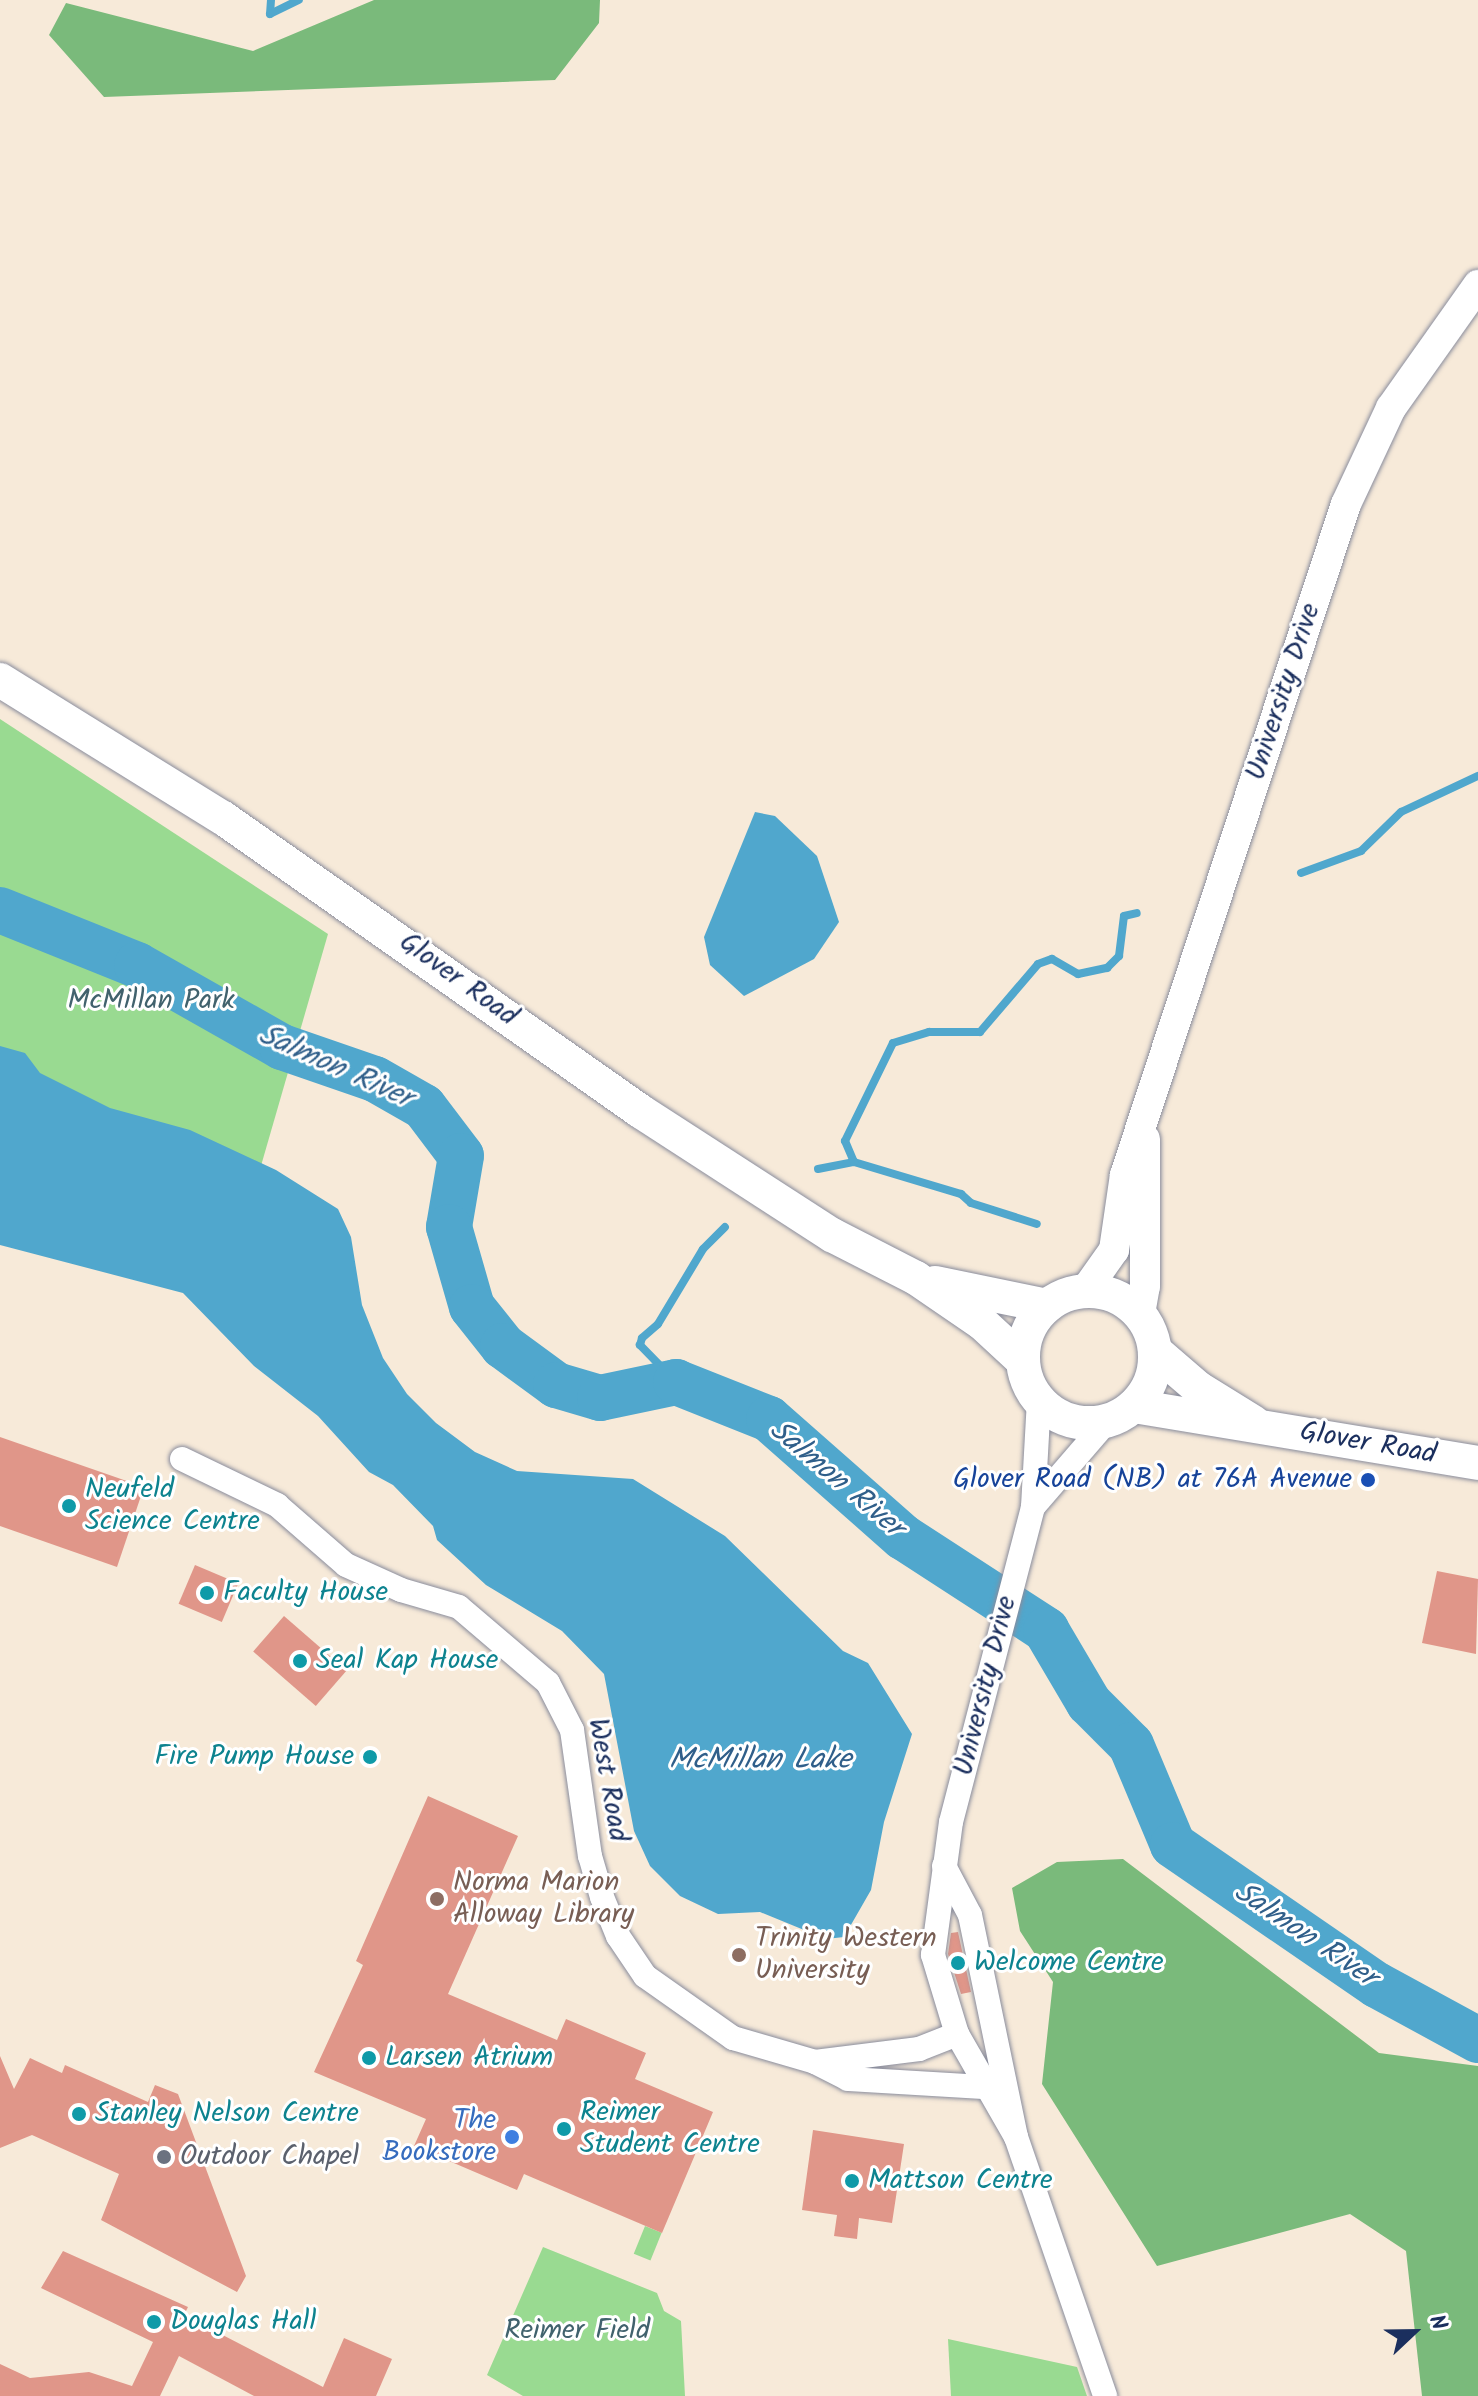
<!DOCTYPE html>
<html>
<head>
<meta charset="utf-8">
<style>
	body { margin:0 }
	#map { position:relative; width:1478px; height:2396px; overflow:hidden; background:#f7ead9; font-family:Kalam,sans-serif }
	div>[style] { position:absolute }
	.green>* { inset:0; background:#99da91; transform-origin:0 0 }
	.forest>* { inset:0; background:#7aba7b }
	.water>* { inset:0; background:#50a7cd }
	.stream>* { height:8px; margin:-4px; padding:0 4px; transform-origin:4px; border-radius:4px; background:#50a7cd }
	.river>* { height:46px; margin:-23px; padding:0 23px; transform-origin:23px; border-radius:23px; background:#50a7cd }
	.building>* { inset:0; background:#e09689; transform-origin:0 0 }
	.roads { filter:drop-shadow(0 0 2px #898c9c) drop-shadow(0 0 2px #898c9c) }
	.minor>* { height:24px; margin:-12px; padding:0 12px; transform-origin:12px; border-radius:12px; background:#fff }
	.tertiary>* { height:30px; margin:-15px; padding:0 15px; transform-origin:15px; border-radius:15px; background:#fff }
	.secondary>* { height:34px; margin:-17px; padding:0 17px; transform-origin:17px; border-radius:17px; background:#fff }
	.secondary>.ring { margin:-17px; padding:0; box-sizing:content-box; background:none; border:34px solid #fff; border-radius:50% }
	.dots>* { width:22px; height:22px; translate:-50% -50%; box-sizing:border-box; border:4px solid #fff; border-radius:50% }
	span { translate:-50% -50%; white-space:nowrap; text-align:center; line-height:1.15; -webkit-text-stroke:6px #fff; paint-order:stroke }
	.street-label { font-size:28px; color:#1b2f5e }
	.park-label { font-size:28px; color:#41626d }
	.transit-label { font-size:28px; color:#164399 }
	.right { translate:-100% -50%; text-align:right }
	.culture-label { font-size:28px; color:#0d838f }
	.left { translate:0 -50%; text-align:left }
	.education-label { font-size:28px; color:#785e54 }
	.shop-label { font-size:28px; color:#366cbe }
	.worship-label { font-size:28px; color:#5b616d }
	.water-label { font-size:30px; color:#305f8a; font-style:italic }
	.north { position:absolute; left:1374px; top:2292px; width:80px; height:80px; -webkit-text-stroke:6px #fff; paint-order:stroke; rotate:68deg; font-size:22px; font-weight:700; line-height:32px; text-align:center; color:#1b2f5e }
	.north::after { content:''; display:block; margin:auto; width:28px; height:36px; background:#1b2f5e; clip-path:polygon(50% 0,100% 100%,50% 72%,0 100%) }
</style>
</head>
<body>
<div id="map">
	<div class="green">
		<i style="clip-path:polygon(0 719px,328px 934px,243px 1228px,0 1122px)"></i>
		<i style="left:645px;top:2226px;width:18px;height:30px;rotate:22deg"></i>
		<i style="clip-path:polygon(543px 2247px,657px 2293px,664px 2311px,681px 2321px,685px 2396px,523px 2396px,487px 2375px)"></i>
		<i style="clip-path:polygon(948px 2339px,1077px 2367px,1087px 2396px,951px 2396px)"></i>
	</div>
	<div class="forest">
		<i style="clip-path:polygon(374px 0,600px 0,599px 23px,555px 80px,104px 97px,49px 35px,66px 3px,253px 51px)"></i>
		<i style="clip-path:polygon(1123px 1859px,1379px 2053px,1478px 2066px,1478px 2396px,1422px 2396px,1406px 2251px,1350px 2214px,1157px 2266px,1042px 2084px,1053px 1982px,1020px 1931px,1012px 1888px,1057px 1862px)"></i>
	</div>
	<div class="water">
		<i style="clip-path:polygon(755px 812px,775px 816px,817px 856px,839px 922px,814px 959px,744px 996px,710px 965px,704px 937px)"></i>
		<i style="clip-path:polygon(0 1046px,25px 1053px,40px 1073px,110px 1108px,190px 1130px,276px 1170px,338px 1209px,351px 1237px,362px 1305px,383px 1358px,407px 1394px,436px 1423px,475px 1452px,517px 1471px,633px 1479px,725px 1536px,843px 1651px,868px 1663px,912px 1734px,884px 1822px,871px 1890px,844px 1937px,826px 1939px,760px 1912px,718px 1914px,680px 1896px,650px 1866px,634px 1831px,604px 1674px,562px 1631px,486px 1585px,437px 1540px,433px 1526px,393px 1485px,369px 1472px,318px 1416px,254px 1366px,183px 1293px,0 1245px)"></i>
	</div>
	<div class="stream">
		<i style="left:271px;top:0;width:14px;rotate:94deg"></i>
		<i style="left:270px;top:14px;width:32px;rotate:-26deg"></i>
		<i style="left:1301px;top:873px;width:64px;rotate:-20.1deg"></i>
		<i style="left:1361px;top:851px;width:56px;rotate:-44.3deg"></i>
		<i style="left:1401px;top:812px;width:85px;rotate:-25.1deg"></i>
		<i style="left:854px;top:1162px;width:112px;rotate:16.7deg"></i>
		<i style="left:961px;top:1194px;width:13px;rotate:42deg"></i>
		<i style="left:971px;top:1203px;width:69px;rotate:17.7deg"></i>
		<i style="left:818px;top:1169px;width:37px;rotate:-11deg"></i>
		<i style="left:854px;top:1162px;width:23px;rotate:-113deg"></i>
		<i style="left:845px;top:1141px;width:109px;rotate:-63.9deg"></i>
		<i style="left:893px;top:1043px;width:38px;rotate:-17deg"></i>
		<i style="left:929px;top:1032px;width:51px"></i>
		<i style="left:980px;top:1032px;width:89px;rotate:-49.5deg"></i>
		<i style="left:1038px;top:964px;width:15px;rotate:-20deg"></i>
		<i style="left:1052px;top:959px;width:30px;rotate:30deg"></i>
		<i style="left:1078px;top:974px;width:30px;rotate:-12deg"></i>
		<i style="left:1107px;top:968px;width:17px;rotate:-45deg"></i>
		<i style="left:1119px;top:956px;width:40px;rotate:-82.9deg"></i>
		<i style="left:1124px;top:916px;width:13px;rotate:-13deg"></i>
		<i style="left:676px;top:1382px;width:52px;rotate:-134.2deg"></i>
		<i style="left:640px;top:1345px;width:7px;rotate:-74deg"></i>
		<i style="left:642px;top:1338px;width:21px;rotate:-41deg"></i>
		<i style="left:658px;top:1324px;width:87px;rotate:-59deg"></i>
		<i style="left:703px;top:1249px;width:31px;rotate:-45deg"></i>
	</div>
	<div class="river">
		<i style="left:0;top:910px;width:148px;rotate:21.9deg"></i>
		<i style="left:137px;top:965px;width:167px;rotate:29.5deg"></i>
		<i style="left:282px;top:1047px;width:98px;rotate:19deg"></i>
		<i style="left:375px;top:1079px;width:56px;rotate:29.7deg"></i>
		<i style="left:424px;top:1107px;width:61px;rotate:52.9deg"></i>
		<i style="left:461px;top:1156px;width:72px;rotate:99.6deg"></i>
		<i style="left:449px;top:1227px;width:83px;rotate:74deg"></i>
		<i style="left:472px;top:1307px;width:50px;rotate:51.5deg"></i>
		<i style="left:503px;top:1346px;width:66px;rotate:36.3deg"></i>
		<i style="left:556px;top:1385px;width:46px;rotate:16.5deg"></i>
		<i style="left:600px;top:1398px;width:78px;rotate:-11.9deg"></i>
		<i style="left:676px;top:1382px;width:100px;rotate:21.7deg"></i>
		<i style="left:769px;top:1419px;width:179px;rotate:41.4deg"></i>
		<i style="left:903px;top:1537px;width:171px;rotate:33deg"></i>
		<i style="left:1046px;top:1630px;width:85px;rotate:59.5deg"></i>
		<i style="left:1089px;top:1703px;width:59px;rotate:45deg"></i>
		<i style="left:1131px;top:1745px;width:108px;rotate:67.2deg"></i>
		<i style="left:1173px;top:1845px;width:247px;rotate:34.5deg"></i>
		<i style="left:1377px;top:1985px;width:115px;rotate:28.6deg"></i>
	</div>
	<div class="building">
		<i style="clip-path:polygon(0 1437px,144px 1487px,117px 1567px,0 1526px)"></i>
		<i style="left:195px;top:1565px;width:47px;height:42px;rotate:23deg"></i>
		<i style="clip-path:polygon(1437px 1571px,1478px 1579px,1476px 1654px,1422px 1643px)"></i>
		<i style="left:284px;top:1616px;width:83px;height:47px;rotate:41deg"></i>
		<i style="clip-path:polygon(428px 1796px,518px 1836px,448px 1994px,557px 2040px,566px 2019px,646px 2053px,635px 2079px,713px 2112px,662px 2233px,524px 2174px,517px 2190px,414px 2146px,426px 2119px,314px 2072px,363px 1965px,356px 1961px)"></i>
		<i style="clip-path:polygon(958px 1932px,971px 1992px,961px 1994px,948px 1954px,951px 1933px)"></i>
		<i style="clip-path:polygon(0 2056px,14px 2089px,30px 2058px,62px 2073px,65px 2065px,148px 2102px,155px 2085px,178px 2094px,246px 2276px,237px 2292px,101px 2220px,119px 2174px,32px 2135px,0 2148px)"></i>
		<i style="clip-path:polygon(813px 2130px,904px 2144px,892px 2223px,859px 2218px,857px 2239px,834px 2236px,837px 2215px,802px 2210px)"></i>
		<i style="clip-path:polygon(63px 2251px,188px 2307px,184px 2315px,323px 2387px,344px 2338px,392px 2359px,376px 2396px,254px 2396px,179px 2356px,160px 2396px,0 2396px,0 2364px,30px 2378px,89px 2372px,132px 2386px,153px 2342px,41px 2288px)"></i>
	</div>
	<div class="roads">
		<div class="minor">
			<i style="left:182px;top:1459px;width:106px;rotate:25.8deg"></i>
			<i style="left:277px;top:1505px;width:91px;rotate:41deg"></i>
			<i style="left:346px;top:1565px;width:60px;rotate:24.4deg"></i>
			<i style="left:401px;top:1590px;width:60px;rotate:16.3deg"></i>
			<i style="left:459px;top:1607px;width:117px;rotate:40.5deg"></i>
			<i style="left:548px;top:1683px;width:53px;rotate:62.9deg"></i>
			<i style="left:572px;top:1730px;width:127px;rotate:81.9deg"></i>
			<i style="left:590px;top:1856px;width:43px;rotate:73.7deg"></i>
			<i style="left:602px;top:1897px;width:42px;rotate:67.7deg"></i>
			<i style="left:618px;top:1936px;width:48px;rotate:56deg"></i>
			<i style="left:645px;top:1976px;width:108px;rotate:35.2deg"></i>
			<i style="left:733px;top:2038px;width:85px;rotate:16.3deg"></i>
			<i style="left:815px;top:2062px;width:37px;rotate:27deg"></i>
			<i style="left:848px;top:2079px;width:136px;rotate:3.4deg"></i>
			<i style="left:1033px;top:1507px;width:115px;rotate:-49.2deg"></i>
			<i style="left:944px;top:1866px;width:55px;rotate:62deg"></i>
			<i style="left:970px;top:1915px;width:227px;rotate:78.3deg"></i>
			<i style="left:1016px;top:2137px;width:274px;rotate:71deg"></i>
			<i style="left:815px;top:2062px;width:105px;rotate:-7.1deg"></i>
			<i style="left:919px;top:2049px;width:41px;rotate:-21.5deg"></i>
			<i style="left:1016px;top:2137px;width:119px;rotate:-119.8deg"></i>
			<i style="left:957px;top:2034px;width:83px;rotate:-106.9deg"></i>
			<i style="left:933px;top:1955px;width:134px;rotate:-82.3deg"></i>
			<i style="left:951px;top:1822px;width:325px;rotate:-75.4deg"></i>
			<i style="left:1033px;top:1507px;width:107px;rotate:-86.8deg"></i>
		</div>
		<div class="tertiary">
			<i style="left:1085px;top:1291px;width:50px;rotate:-54.7deg"></i>
			<i style="left:1114px;top:1250px;width:76px;rotate:-81.7deg"></i>
			<i style="left:1125px;top:1175px;width:706px;rotate:-71.77deg"></i>
			<i style="left:1346px;top:504px;width:106px;rotate:-64.9deg"></i>
			<i style="left:1391px;top:408px;width:151px;rotate:-54.7deg"></i>
			<i style="left:1140px;top:1314px;width:27px;rotate:-80deg"></i>
			<i style="left:1145px;top:1287px;width:148px;rotate:-90deg"></i>
		</div>
		<div class="secondary">
			<i style="left:0;top:680px;width:262px;rotate:31.8deg"></i>
			<i style="left:223px;top:818px;width:510px;rotate:35.09deg"></i>
			<i style="left:640px;top:1111px;width:229px;rotate:32.9deg"></i>
			<i style="left:832px;top:1235px;width:94px;rotate:27.1deg"></i>
			<i style="left:916px;top:1278px;width:80px;rotate:34.3deg"></i>
			<i style="left:982px;top:1323px;width:56px;rotate:42.8deg"></i>
			<i style="left:935px;top:1283px;width:114px;rotate:11.6deg"></i>
			<i class="ring" style="left:1023px;top:1291px;width:98px;height:98px"></i>
			<i style="left:1155px;top:1351px;width:57px;rotate:40.7deg"></i>
			<i style="left:1198px;top:1388px;width:65px;rotate:31.7deg"></i>
			<i style="left:1134px;top:1406px;width:349px;rotate:9.4deg"></i>
		</div>
	</div>
	<div class="dots">
		<i style="left:1368px;top:1480px;background:#1a4fb4"></i>
		<i style="left:69px;top:1506px;background:#0f9aa8"></i>
		<i style="left:207px;top:1593px;background:#0f9aa8"></i>
		<i style="left:300px;top:1661px;background:#0f9aa8"></i>
		<i style="left:370px;top:1757px;background:#0f9aa8"></i>
		<i style="left:437px;top:1899px;background:#8d6e63"></i>
		<i style="left:739px;top:1955px;background:#8d6e63"></i>
		<i style="left:958px;top:1963px;background:#0f9aa8"></i>
		<i style="left:369px;top:2058px;background:#0f9aa8"></i>
		<i style="left:79px;top:2114px;background:#0f9aa8"></i>
		<i style="left:564px;top:2129px;background:#0f9aa8"></i>
		<i style="left:512px;top:2137px;background:#3f7fe0"></i>
		<i style="left:164px;top:2157px;background:#6b7280"></i>
		<i style="left:852px;top:2181px;background:#0f9aa8"></i>
		<i style="left:154px;top:2322px;background:#0f9aa8"></i>
	</div>
	<div class="street-label">
		<span style="left:1284px;top:692px;rotate:-72deg">University Drive</span>
		<span style="left:458px;top:980px;rotate:36deg">Glover Road</span>
		<span style="left:1368px;top:1444px;rotate:10deg">Glover Road</span>
		<span style="left:986px;top:1686px;rotate:-76deg">University Drive</span>
		<span style="left:607px;top:1780px;rotate:80deg">West Road</span>
	</div>
	<div class="park-label">
		<span style="left:151px;top:1001px">McMillan Park</span>
		<span style="left:577px;top:2331px">Reimer Field</span>
	</div>
	<div class="transit-label">
		<span class="right" style="left:1352px;top:1480px">Glover Road (NB) at 76A Avenue</span>
	</div>
	<div class="culture-label">
		<span class="left" style="left:85px;top:1506px">Neufeld<br>Science Centre</span>
		<span class="left" style="left:223px;top:1593px">Faculty House</span>
		<span class="left" style="left:316px;top:1661px">Seal Kap House</span>
		<span class="right" style="left:354px;top:1757px">Fire Pump House</span>
		<span class="left" style="left:974px;top:1963px">Welcome Centre</span>
		<span class="left" style="left:385px;top:2058px">Larsen Atrium</span>
		<span class="left" style="left:580px;top:2129px">Reimer<br>Student Centre</span>
		<span class="left" style="left:95px;top:2114px">Stanley Nelson Centre</span>
		<span class="left" style="left:868px;top:2181px">Mattson Centre</span>
		<span class="left" style="left:170px;top:2322px">Douglas Hall</span>
	</div>
	<div class="education-label">
		<span class="left" style="left:453px;top:1899px">Norma Marion<br>Alloway Library</span>
		<span class="left" style="left:755px;top:1955px">Trinity Western<br>University</span>
	</div>
	<div class="shop-label">
		<span class="right" style="left:496px;top:2137px">The<br>Bookstore</span>
	</div>
	<div class="worship-label">
		<span class="left" style="left:180px;top:2157px">Outdoor Chapel</span>
	</div>
	<div class="water-label">
		<span style="left:335px;top:1067px;rotate:24deg">Salmon River</span>
		<span style="left:836px;top:1479px;rotate:40deg">Salmon River</span>
		<span style="left:760px;top:1760px">McMillan Lake</span>
		<span style="left:1305px;top:1935px;rotate:34deg">Salmon River</span>
	</div>
	<div class="north">N</div>
</div>
</body>
</html>
